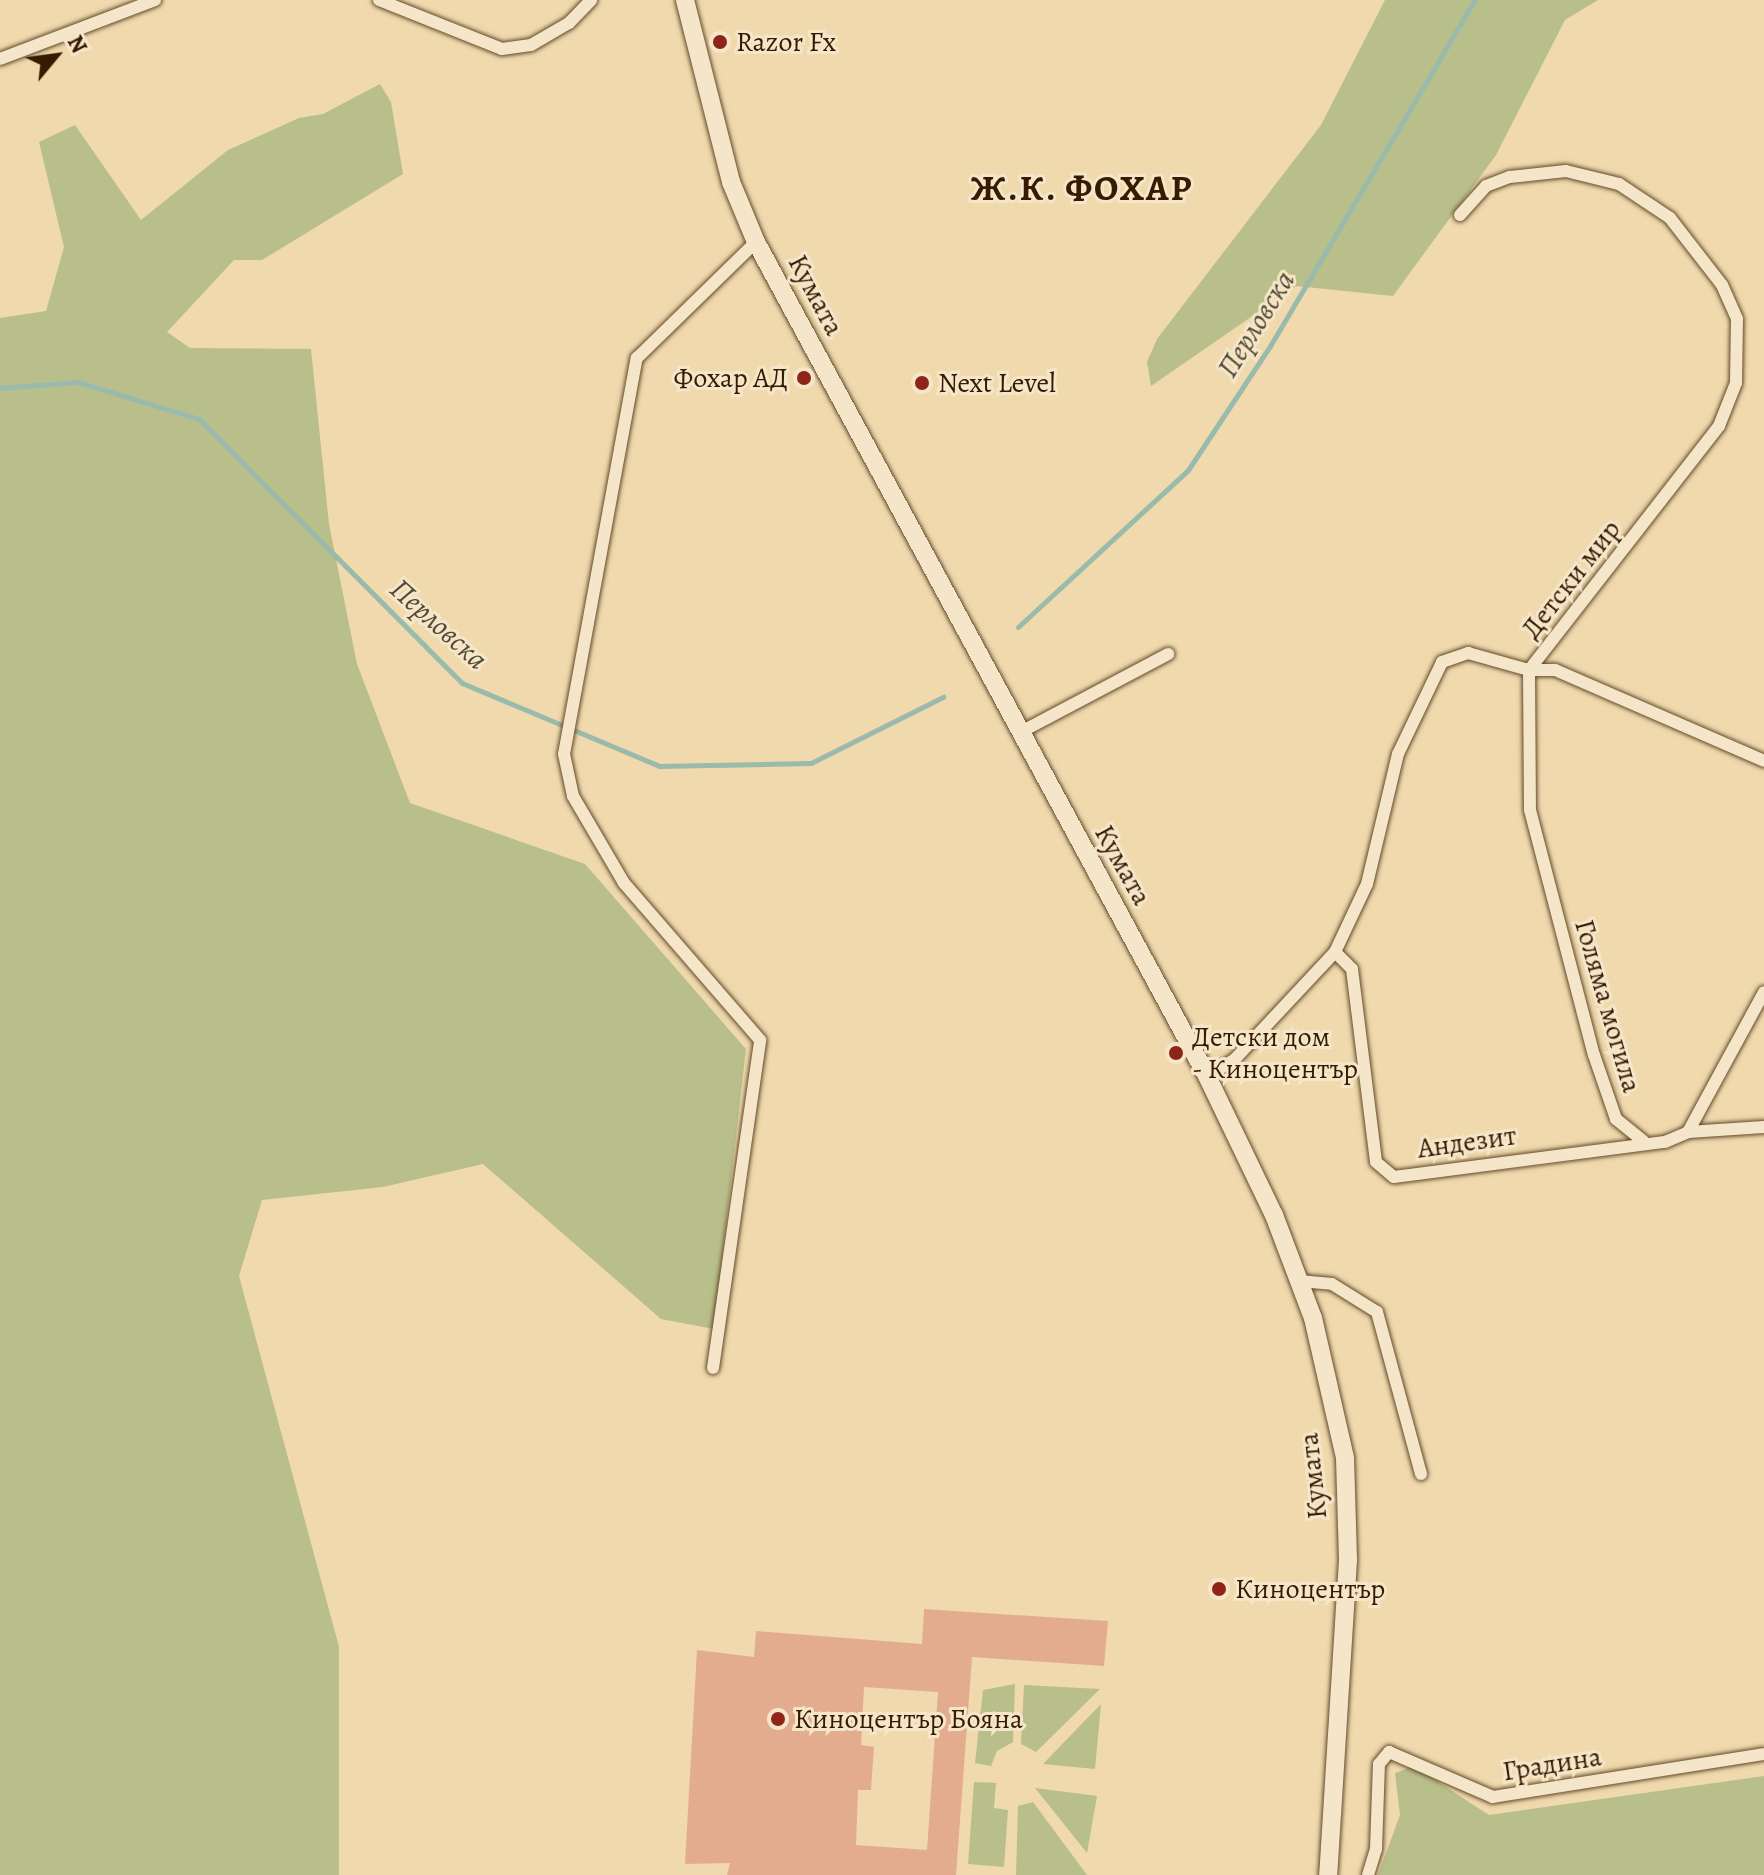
<!DOCTYPE html>
<html>
<head>
<meta charset="utf-8">
<style>
	body { margin:0 }
	#map { position:relative; width:1764px; height:1875px; overflow:hidden; background:#efd9ad; font-family:Alegreya,serif }
	div>[style] { position:absolute }
	.green>* { inset:0; background:#b9bf8a }
	.stream>* { height:5px; margin:-2.5px; padding:0 2.5px; transform-origin:2.5px; border-radius:2.5px; background:#9abaac }
	.building>* { inset:0; background:#e4ac8e }
	.roads { filter:drop-shadow(0 0 2px #644a2b) drop-shadow(0 0 2px #644a2b) }
	.street>* { height:12px; margin:-6px; padding:0 6px; transform-origin:6px; border-radius:6px; background:#f5e6ca }
	.secondary>* { height:18px; margin:-9px; padding:0 9px; transform-origin:9px; border-radius:9px; background:#f5e6ca }
	.dots>* { width:22px; height:22px; translate:-50% -50%; box-sizing:border-box; border:4px solid #f5e6ca; border-radius:50% }
	span { translate:-50% -50%; white-space:nowrap; text-align:center; line-height:1.15; -webkit-text-stroke:6px #f5e6ca; paint-order:stroke }
	.poi-label { font-size:28px; color:#361b00 }
	.left { translate:0 -50%; text-align:left }
	.right { translate:-100% -50%; text-align:right }
	.street-label { font-size:28px; color:#361b00 }
	.water-label { font-size:30px; color:#544b34; font-style:italic }
	.district-label { font-size:36px; color:#361b00; font-weight:700; letter-spacing:2px }
	.north { position:absolute; left:16px; top:16px; width:80px; height:80px; -webkit-text-stroke:6px #f5e6ca; paint-order:stroke; rotate:61deg; font-size:22px; font-weight:700; line-height:32px; text-align:center; color:#361b00 }
	.north::after { content:''; display:block; margin:auto; width:28px; height:36px; background:#361b00; clip-path:polygon(50% 0,100% 100%,50% 72%,0 100%) }
</style>
</head>
<body>
<div id="map">
	<div class="green">
		<i style="clip-path:polygon(1385px 0,1598px 0,1565px 20px,1496px 155px,1393px 296px,1296px 286px,1151px 386px,1147px 362px,1157px 339px,1321px 125px)"></i>
		<i style="clip-path:polygon(380px 84px,391px 102px,403px 174px,262px 260px,234px 260px,167px 332px,190px 348px,311px 349px,329px 524px,357px 664px,410px 803px,585px 864px,746px 1049px,714px 1329px,661px 1319px,483px 1164px,383px 1187px,262px 1200px,239px 1276px,339px 1647px,339px 1875px,0 1875px,0 318px,46px 311px,64px 247px,39px 142px,75px 125px,141px 220px,228px 150px,299px 118px,323px 114px)"></i>
		<i style="clip-path:polygon(1015px 1684px,1013px 1742px,997px 1751px,991px 1766px,975px 1763px,983px 1690px)"></i>
		<i style="clip-path:polygon(1024px 1685px,1100px 1689px,1036px 1752px,1021px 1744px)"></i>
		<i style="clip-path:polygon(1101px 1704px,1095px 1769px,1043px 1764px)"></i>
		<i style="clip-path:polygon(1414px 1766px,1489px 1815px,1764px 1776px,1764px 1875px,1378px 1875px,1400px 1815px,1395px 1773px)"></i>
		<i style="clip-path:polygon(974px 1782px,996px 1783px,994px 1808px,1008px 1810px,1004px 1867px,968px 1864px)"></i>
		<i style="clip-path:polygon(1035px 1788px,1097px 1796px,1087px 1853px)"></i>
		<i style="clip-path:polygon(1033px 1802px,1087px 1875px,1016px 1875px,1018px 1806px)"></i>
	</div>
	<div class="stream">
		<i style="left:0;top:388px;width:78px;rotate:-4.4deg"></i>
		<i style="left:78px;top:382px;width:127px;rotate:17deg"></i>
		<i style="left:199px;top:419px;width:373px;rotate:45.1deg"></i>
		<i style="left:462px;top:683px;width:214px;rotate:22.8deg"></i>
		<i style="left:659px;top:766px;width:152px;rotate:-1.1deg"></i>
		<i style="left:811px;top:763px;width:148px;rotate:-26.6deg"></i>
		<i style="left:1018px;top:627px;width:231px;rotate:-42.7deg"></i>
		<i style="left:1188px;top:470px;width:149px;rotate:-56.5deg"></i>
		<i style="left:1270px;top:346px;width:402px;rotate:-59.4deg"></i>
	</div>
	<div class="building">
		<i style="clip-path:polygon(evenodd,924px 1609px,1108px 1621px,1104px 1666px,972px 1657px,956px 1875px,727px 1875px,730px 1863px,685px 1864px,697px 1650px,754px 1657px,756px 1631px,922px 1644px,924px 1609px,864px 1687px,938px 1692px,927px 1850px,856px 1845px,858px 1790px,871px 1790px,874px 1747px,861px 1745px,864px 1687px)"></i>
	</div>
	<div class="roads">
		<div class="street">
			<i style="left:379px;top:0;width:132px;rotate:21.7deg"></i>
			<i style="left:502px;top:49px;width:29px;rotate:-8deg"></i>
			<i style="left:531px;top:45px;width:44px;rotate:-30.1deg"></i>
			<i style="left:569px;top:23px;width:32px;rotate:-46deg"></i>
			<i style="left:0;top:59px;width:166px;rotate:-20.8deg"></i>
			<i style="left:1460px;top:215px;width:39px;rotate:-48deg"></i>
			<i style="left:1486px;top:186px;width:26px;rotate:-21deg"></i>
			<i style="left:1510px;top:177px;width:56px;rotate:-6.1deg"></i>
			<i style="left:1566px;top:171px;width:55px;rotate:13.8deg"></i>
			<i style="left:1619px;top:184px;width:61px;rotate:33.7deg"></i>
			<i style="left:1670px;top:218px;width:85px;rotate:52.2deg"></i>
			<i style="left:1722px;top:285px;width:37px;rotate:66deg"></i>
			<i style="left:1737px;top:319px;width:64px;rotate:90.9deg"></i>
			<i style="left:1736px;top:383px;width:46px;rotate:111.6deg"></i>
			<i style="left:1719px;top:426px;width:309px;rotate:127.9deg"></i>
			<i style="left:1529px;top:670px;width:140px;rotate:89.6deg"></i>
			<i style="left:1530px;top:810px;width:253px;rotate:75.4deg"></i>
			<i style="left:1594px;top:1055px;width:68px;rotate:71deg"></i>
			<i style="left:1616px;top:1119px;width:35px;rotate:39deg"></i>
			<i style="left:1529px;top:670px;width:26px"></i>
			<i style="left:1555px;top:670px;width:228px;rotate:23.5deg"></i>
			<i style="left:1019px;top:733px;width:169px;rotate:-27.9deg"></i>
			<i style="left:1335px;top:952px;width:24px;rotate:45deg"></i>
			<i style="left:1352px;top:969px;width:194px;rotate:82.9deg"></i>
			<i style="left:1376px;top:1162px;width:23px;rotate:40deg"></i>
			<i style="left:1394px;top:1177px;width:273px;rotate:-7.4deg"></i>
			<i style="left:1665px;top:1142px;width:25px;rotate:-23deg"></i>
			<i style="left:1688px;top:1132px;width:159px;rotate:-61.5deg"></i>
			<i style="left:1207px;top:1076px;width:31px;rotate:-31deg"></i>
			<i style="left:1234px;top:1060px;width:148px;rotate:-46.9deg"></i>
			<i style="left:1335px;top:952px;width:75px;rotate:-64.8deg"></i>
			<i style="left:1367px;top:884px;width:134px;rotate:-76.6deg"></i>
			<i style="left:1398px;top:754px;width:102px;rotate:-64.4deg"></i>
			<i style="left:1442px;top:662px;width:28px;rotate:-19deg"></i>
			<i style="left:1468px;top:653px;width:63px;rotate:15.6deg"></i>
			<i style="left:1688px;top:1132px;width:76px;rotate:-3.8deg"></i>
			<i style="left:1299px;top:1281px;width:33px;rotate:5deg"></i>
			<i style="left:1332px;top:1284px;width:53px;rotate:31.9deg"></i>
			<i style="left:1377px;top:1312px;width:168px;rotate:74.8deg"></i>
			<i style="left:713px;top:1368px;width:331px;rotate:-81.8deg"></i>
			<i style="left:760px;top:1040px;width:208px;rotate:-130.9deg"></i>
			<i style="left:624px;top:883px;width:101px;rotate:-120.4deg"></i>
			<i style="left:573px;top:796px;width:43px;rotate:-102.1deg"></i>
			<i style="left:564px;top:754px;width:403px;rotate:-79.6deg"></i>
			<i style="left:637px;top:358px;width:166px;rotate:-44.3deg"></i>
			<i style="left:1368px;top:1875px;width:27px;rotate:-73deg"></i>
			<i style="left:1376px;top:1849px;width:85px;rotate:-88deg"></i>
			<i style="left:1379px;top:1764px;width:16px;rotate:-50deg"></i>
			<i style="left:1389px;top:1752px;width:113px;rotate:23.4deg"></i>
			<i style="left:1493px;top:1797px;width:274px;rotate:-9deg"></i>
		</div>
		<div class="secondary">
			<i style="left:685px;top:0;width:188px;rotate:75.8deg"></i>
			<i style="left:731px;top:182px;width:65px;rotate:67.4deg"></i>
			<i style="left:756px;top:242px;width:948px;rotate:61.6deg"></i>
			<i style="left:1207px;top:1076px;width:154px;rotate:64.3deg"></i>
			<i style="left:1274px;top:1215px;width:110px;rotate:69.3deg"></i>
			<i style="left:1313px;top:1318px;width:144px;rotate:77.1deg"></i>
			<i style="left:1345px;top:1458px;width:102px;rotate:88.3deg"></i>
			<i style="left:1348px;top:1560px;width:316px;rotate:93.6deg"></i>
		</div>
	</div>
	<div class="dots">
		<i style="left:720px;top:42px;background:#8f2418"></i>
		<i style="left:804px;top:378px;background:#8f2418"></i>
		<i style="left:922px;top:383px;background:#8f2418"></i>
		<i style="left:1176px;top:1053px;background:#8f2418"></i>
		<i style="left:1219px;top:1589px;background:#8f2418"></i>
		<i style="left:778px;top:1719px;background:#8f2418"></i>
	</div>
	<div class="poi-label">
		<span class="left" style="left:736px;top:42px">Razor Fx</span>
		<span class="right" style="left:788px;top:378px">Фохар АД</span>
		<span class="left" style="left:938px;top:383px">Next Level</span>
		<span class="left" style="left:1192px;top:1053px">Детски дом<br>- Киноцентър</span>
		<span class="left" style="left:1235px;top:1589px">Киноцентър</span>
		<span class="left" style="left:794px;top:1719px">Киноцентър Бояна</span>
	</div>
	<div class="street-label">
		<span style="left:816px;top:295px;rotate:62deg">Кумата</span>
		<span style="left:1571px;top:579px;rotate:-52deg">Детски мир</span>
		<span style="left:1123px;top:865px;rotate:61deg">Кумата</span>
		<span style="left:1608px;top:1006px;rotate:74deg">Голяма могила</span>
		<span style="left:1467px;top:1142px;rotate:-8deg">Андезит</span>
		<span style="left:1313px;top:1476px;rotate:-96deg">Кумата</span>
		<span style="left:1552px;top:1764px;rotate:-9deg">Градина</span>
	</div>
	<div class="water-label">
		<span style="left:1256px;top:324px;rotate:-58deg">Перловска</span>
		<span style="left:439px;top:624px;rotate:42deg">Перловска</span>
	</div>
	<div class="district-label">
		<span style="left:1082px;top:188px">Ж.К. ФОХАР</span>
	</div>
	<div class="north">N</div>
</div>
</body>
</html>
